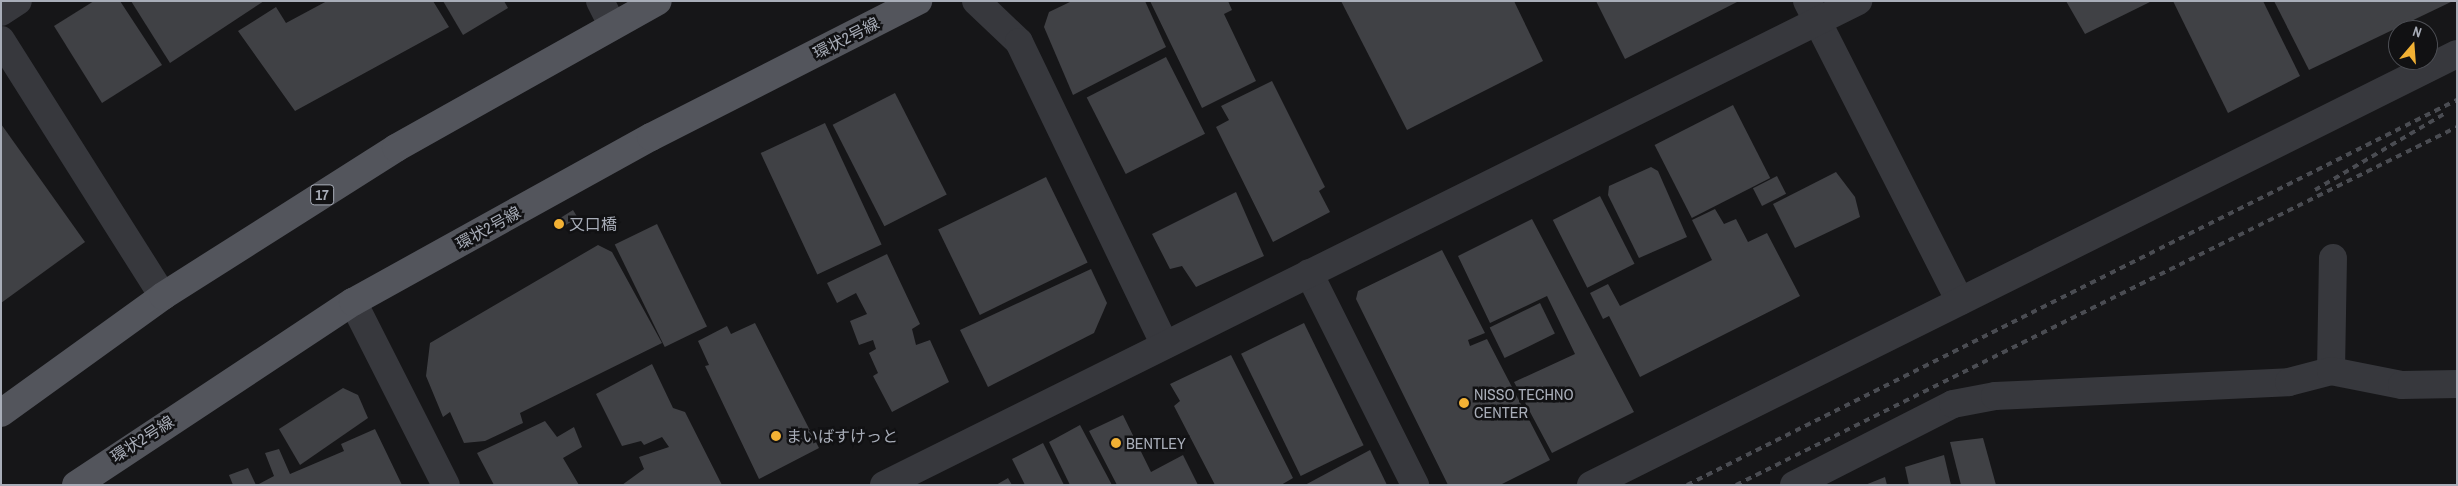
<!DOCTYPE html>
<html>
<head>
<meta charset="utf-8">
<style>
	body { margin:0 }
	#map { position:relative; width:2458px; height:486px; overflow:hidden; background:#161618; font-family:"Archivo Narrow","Noto Sans JP",sans-serif }
	div>[style] { position:absolute }
	.building>* { inset:0; background:#404145; transform-origin:0 0 }
	.minor>* { height:28px; margin:-14px; padding:0 14px; transform-origin:14px; border-radius:14px; background:#37383d }
	.primary>* { height:28px; margin:-14px; padding:0 14px; transform-origin:14px; border-radius:14px; background:#53555c }
	.rail>* { height:4px; margin-top:-2px; transform-origin:0; background:repeating-linear-gradient(90deg,#4a4c52 0 6px,transparent 0 11px) }
	.dots>* { width:14px; height:14px; translate:-50% -50%; box-sizing:border-box; border:2px solid #111113; border-radius:50% }
	span { translate:-50% -50%; white-space:nowrap; text-align:center; line-height:1.15; -webkit-text-stroke:5px #111113; paint-order:stroke }
	.shield-label span { padding:1px 4px; background:#111113; border:1px solid; border-radius:4px; -webkit-text-stroke-width:0 }
	.shield-label { font-size:15px; color:#a8adb8; font-weight:700 }
	.street-label { font-size:16px; color:#a8adb8 }
	.poi-label { font-size:16px; color:#a8adb8 }
	.left { translate:0 -50%; text-align:left }
	.frame { position:absolute; inset:0; border:2px solid #a8adb8; pointer-events:none }
	.north { position:absolute; left:2388px; top:20px; width:50px; height:50px; box-sizing:border-box; background:#111113; border:1px solid #4d4f55; border-radius:50%; rotate:18deg; font-size:14px; font-weight:700; line-height:20px; text-align:center; color:#a8adb8 }
	.north::after { content:''; display:block; margin:auto; width:18px; height:22px; background:#f2b134; clip-path:polygon(50% 0,100% 100%,50% 72%,0 100%) }
</style>
</head>
<body>
<div id="map">
	<div class="building">
		<i style="clip-path:polygon(94px 1px,120px 1px,162px 65px,102px 103px,54px 26px)"></i>
		<i style="clip-path:polygon(131px 1px,264px 1px,170px 63px)"></i>
		<i style="clip-path:polygon(327px 1px,433px 1px,449px 27px,295px 111px,238px 31px,276px 7px,286px 23px)"></i>
		<i style="clip-path:polygon(443px 1px,504px 1px,508px 8px,463px 35px)"></i>
		<i style="clip-path:polygon(1072px 1px,1145px 1px,1166px 47px,1073px 95px,1044px 27px,1049px 12px)"></i>
		<i style="clip-path:polygon(1150px 1px,1228px 1px,1232px 10px,1224px 14px,1256px 81px,1202px 108px)"></i>
		<i style="clip-path:polygon(1341px 1px,1514px 1px,1543px 61px,1407px 130px)"></i>
		<i style="clip-path:polygon(1596px 1px,1739px 1px,1625px 59px)"></i>
		<i style="clip-path:polygon(2066px 1px,2152px 1px,2085px 34px)"></i>
		<i style="clip-path:polygon(2173px 1px,2263px 1px,2300px 76px,2228px 113px)"></i>
		<i style="clip-path:polygon(2274px 1px,2453px 1px,2309px 70px)"></i>
		<i style="left:1166px;top:57px;width:86px;height:89px;rotate:63deg"></i>
		<i style="clip-path:polygon(1272px 81px,1325px 187px,1319px 191px,1330px 212px,1273px 242px,1216px 127px,1229px 120px,1221px 106px)"></i>
		<i style="left:895px;top:93px;width:114px;height:70px;rotate:63deg"></i>
		<i style="left:1733px;top:105px;width:82px;height:88px;rotate:63deg"></i>
		<i style="left:825px;top:123px;width:134px;height:71px;rotate:65deg"></i>
		<i style="clip-path:polygon(1px 124px,85px 242px,1px 303px)"></i>
		<i style="clip-path:polygon(1651px 167px,1658px 171px,1687px 237px,1639px 258px,1608px 195px,1609px 186px)"></i>
		<i style="clip-path:polygon(1836px 172px,1855px 197px,1860px 217px,1795px 248px,1773px 204px)"></i>
		<i style="left:1777px;top:176px;width:20px;height:27px;rotate:63deg"></i>
		<i style="left:1046px;top:177px;width:95px;height:120px;rotate:64deg"></i>
		<i style="clip-path:polygon(1236px 192px,1264px 256px,1196px 287px,1182px 266px,1170px 269px,1152px 234px)"></i>
		<i style="left:1600px;top:196px;width:76px;height:53px;rotate:63deg"></i>
		<i style="clip-path:polygon(1715px 209px,1724px 224px,1736px 219px,1748px 242px,1767px 233px,1800px 296px,1640px 377px,1609px 316px,1603px 319px,1590px 293px,1608px 284px,1620px 306px,1712px 260px,1692px 220px)"></i>
		<i style="left:573px;top:210px;width:9px;height:21px;rotate:58deg"></i>
		<i style="clip-path:polygon(1532px 219px,1634px 412px,1552px 453px,1514px 382px,1575px 354px,1547px 296px,1490px 323px,1458px 256px)"></i>
		<i style="left:657px;top:224px;width:114px;height:47px;rotate:64deg"></i>
		<i style="clip-path:polygon(598px 245px,612px 252px,662px 343px,520px 413px,523px 423px,485px 441px,464px 443px,450px 412px,443px 417px,426px 376px,430px 343px)"></i>
		<i style="clip-path:polygon(1442px 250px,1485px 333px,1468px 340px,1470px 346px,1487px 339px,1550px 460px,1500px 485px,1448px 485px,1356px 299px,1358px 291px)"></i>
		<i style="clip-path:polygon(887px 254px,920px 324px,912px 329px,916px 345px,930px 340px,949px 382px,892px 412px,873px 376px,878px 373px,869px 353px,876px 349px,873px 340px,859px 345px,850px 321px,867px 314px,856px 293px,837px 303px,827px 283px)"></i>
		<i style="clip-path:polygon(1091px 269px,1107px 303px,1094px 333px,988px 387px,960px 330px)"></i>
		<i style="left:1540px;top:303px;width:34px;height:56px;rotate:64deg"></i>
		<i style="clip-path:polygon(755px 323px,819px 448px,759px 479px,705px 366px,709px 365px,698px 341px,727px 326px,731px 334px)"></i>
		<i style="left:1304px;top:323px;width:136px;height:70px;rotate:64deg"></i>
		<i style="clip-path:polygon(1231px 355px,1293px 478px,1281px 485px,1215px 485px,1174px 406px,1180px 401px,1170px 384px)"></i>
		<i style="clip-path:polygon(652px 364px,673px 408px,685px 412px,722px 485px,622px 485px,644px 469px,639px 457px,669px 447px,662px 437px,644px 445px,641px 441px,622px 446px,596px 394px)"></i>
		<i style="clip-path:polygon(343px 388px,358px 395px,368px 418px,300px 465px,279px 429px)"></i>
		<i style="clip-path:polygon(1123px 415px,1151px 472px,1183px 455px,1198px 485px,1117px 485px,1089px 431px)"></i>
		<i style="clip-path:polygon(545px 421px,557px 437px,574px 427px,582px 447px,563px 458px,579px 485px,494px 485px,477px 453px)"></i>
		<i style="clip-path:polygon(1080px 425px,1112px 485px,1070px 485px,1049px 442px)"></i>
		<i style="clip-path:polygon(375px 429px,402px 485px,257px 485px,274px 476px,265px 453px,279px 449px,290px 474px,344px 451px,341px 444px)"></i>
		<i style="clip-path:polygon(1983px 438px,1996px 485px,1961px 485px,1950px 442px)"></i>
		<i style="clip-path:polygon(1043px 443px,1064px 485px,1025px 485px,1012px 459px)"></i>
		<i style="clip-path:polygon(1370px 450px,1387px 485px,1305px 485px)"></i>
		<i style="clip-path:polygon(1944px 455px,1951px 485px,1909px 485px,1905px 467px)"></i>
		<i style="clip-path:polygon(248px 468px,256px 485px,233px 485px,229px 475px)"></i>
		<i style="clip-path:polygon(1885px 477px,1887px 485px,1865px 485px)"></i>
		<i style="clip-path:polygon(1008px 478px,1012px 485px,996px 485px)"></i>
	</div>
	<div class="minor">
		<i style="left:600px;top:1px;width:28px;rotate:63deg"></i>
		<i style="left:976px;top:1px;width:59px;rotate:43.6deg"></i>
		<i style="left:1019px;top:42px;width:336px;rotate:64.3deg"></i>
		<i style="left:1807px;top:1px;width:337px;rotate:63deg"></i>
		<i style="left:1px;top:12px;width:20px;rotate:-33deg"></i>
		<i style="left:1px;top:40px;width:303px;rotate:57.7deg"></i>
		<i style="left:1309px;top:273px;width:237px;rotate:63.4deg"></i>
		<i style="left:353px;top:302px;width:205px;rotate:63.1deg"></i>
		<i style="left:2331px;top:371px;width:113px;rotate:-89deg"></i>
		<i style="left:884px;top:485px;width:1088px;rotate:-26.42deg"></i>
		<i style="left:1591px;top:485px;width:967px;rotate:-26.46deg"></i>
		<i style="left:1794px;top:485px;width:178px;rotate:-27deg"></i>
		<i style="left:1953px;top:404px;width:43px;rotate:-10.8deg"></i>
		<i style="left:1995px;top:396px;width:294px;rotate:-2.7deg"></i>
		<i style="left:2289px;top:382px;width:43px;rotate:-14.7deg"></i>
		<i style="left:2331px;top:371px;width:72px;rotate:11.2deg"></i>
		<i style="left:2402px;top:385px;width:55px;rotate:-1deg"></i>
	</div>
	<div class="primary">
		<i style="left:1px;top:413px;width:200px;rotate:-35.8deg"></i>
		<i style="left:163px;top:296px;width:276px;rotate:-32.4deg"></i>
		<i style="left:396px;top:148px;width:300px;rotate:-29.3deg"></i>
		<i style="left:76px;top:485px;width:332px;rotate:-33.5deg"></i>
		<i style="left:353px;top:302px;width:341px;rotate:-29deg"></i>
		<i style="left:651px;top:137px;width:300px;rotate:-27deg"></i>
	</div>
	<div class="rail">
		<i style="left:2315px;top:190px;width:150px;rotate:-30.5deg"></i>
		<i style="left:1687px;top:485px;width:861px;rotate:-26.57deg"></i>
		<i style="left:1736px;top:485px;width:805px;rotate:-26.41deg"></i>
	</div>
	<div class="dots">
		<i style="left:559px;top:224px;background:#f2b134"></i>
		<i style="left:1464px;top:403px;background:#f2b134"></i>
		<i style="left:776px;top:436px;background:#f2b134"></i>
		<i style="left:1116px;top:443px;background:#f2b134"></i>
	</div>
	<div class="shield-label">
		<span style="left:322px;top:195px">17</span>
	</div>
	<div class="street-label">
		<span style="left:846px;top:38px;rotate:-27deg">環状2号線</span>
		<span style="left:488px;top:228px;rotate:-29deg">環状2号線</span>
		<span style="left:142px;top:439px;rotate:-33deg">環状2号線</span>
	</div>
	<div class="poi-label">
		<span class="left" style="left:569px;top:224px">又口橋</span>
		<span class="left" style="left:1474px;top:403px">NISSO TECHNO<br>CENTER</span>
		<span class="left" style="left:786px;top:436px">まいばすけっと</span>
		<span class="left" style="left:1126px;top:443px">BENTLEY</span>
	</div>
	<div class="frame"></div>
	<div class="north">N</div>
</div>
</body>
</html>
